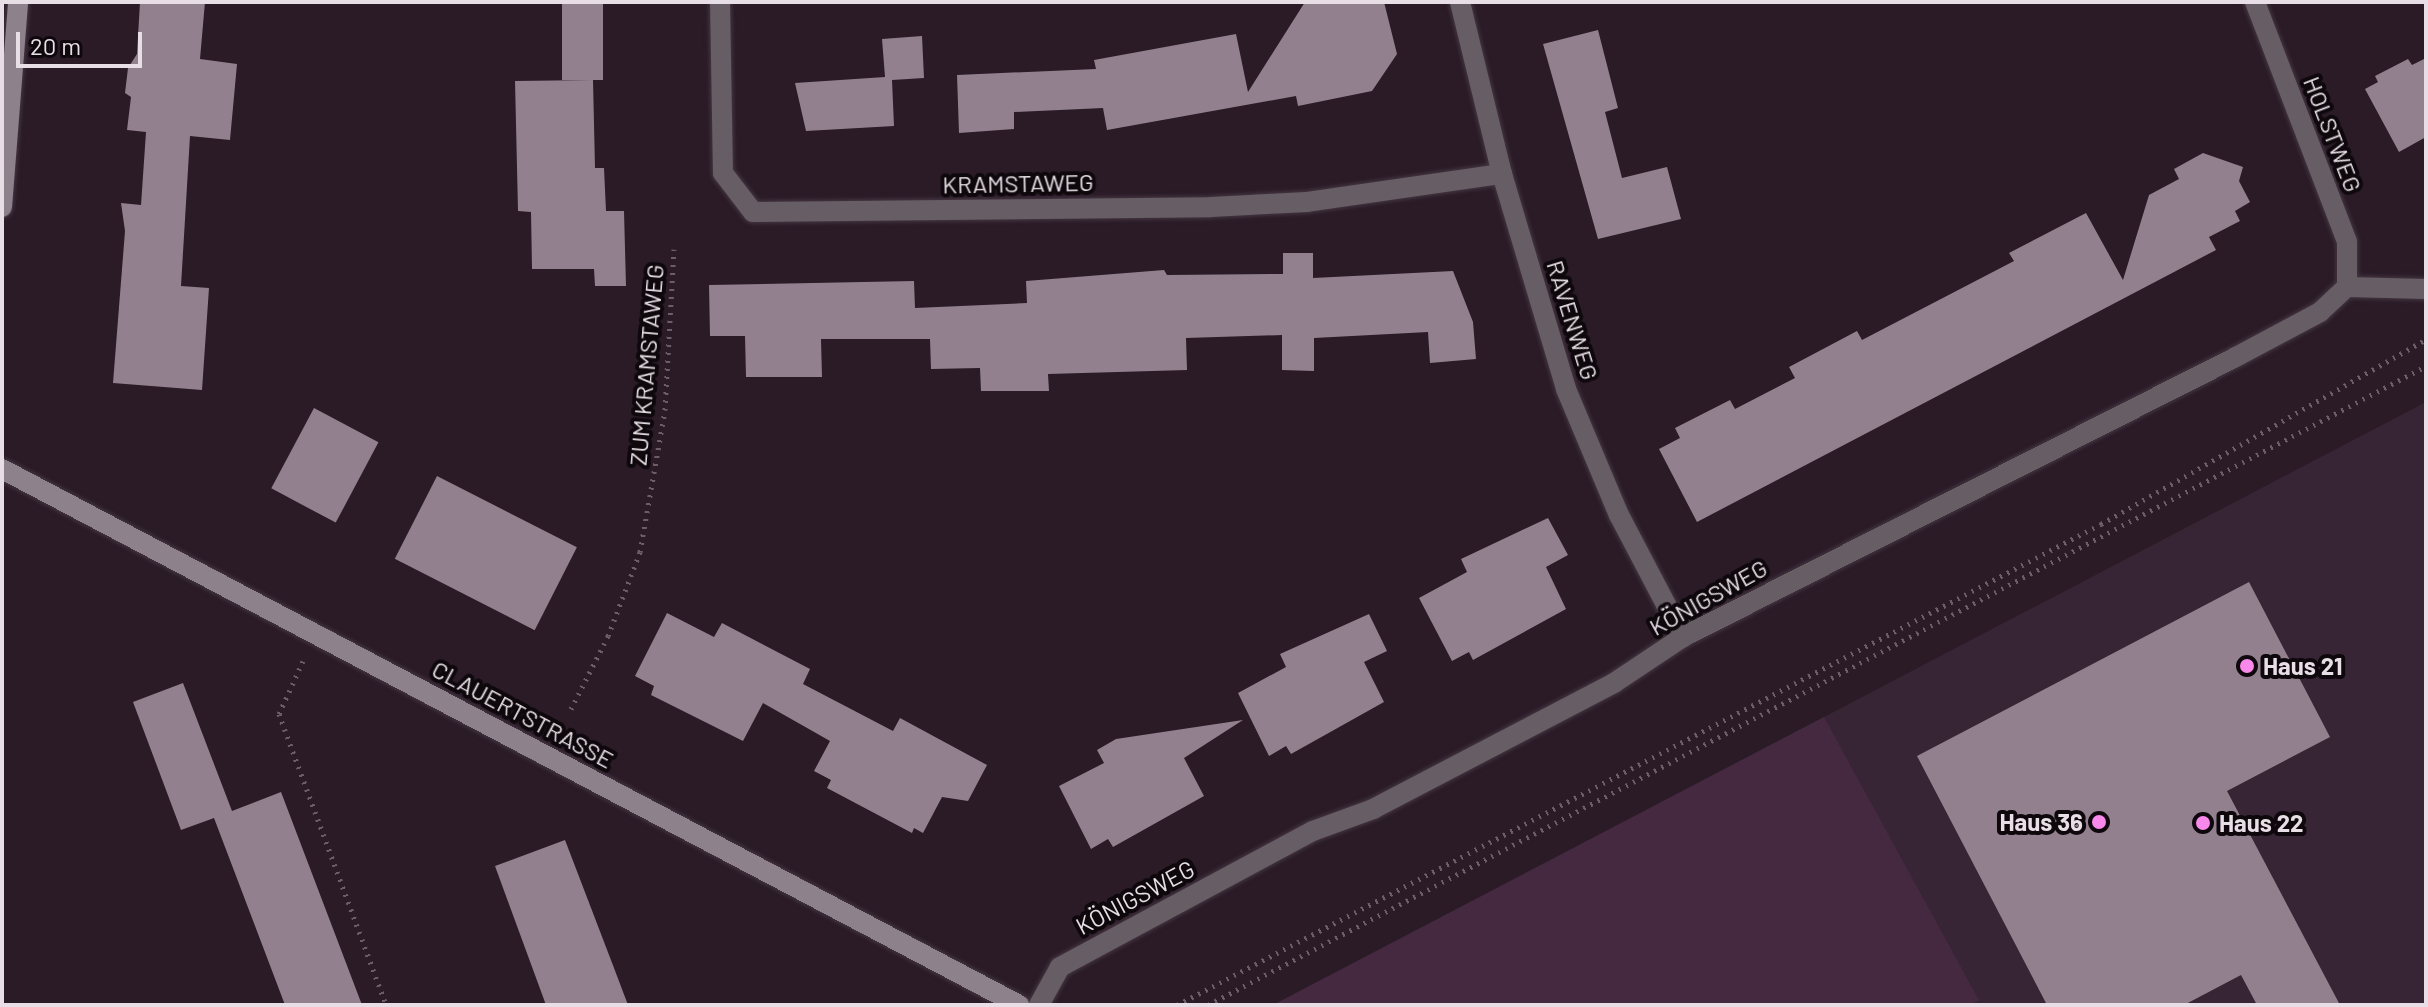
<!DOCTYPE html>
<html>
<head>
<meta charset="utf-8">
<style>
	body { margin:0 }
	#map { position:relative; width:2428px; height:1007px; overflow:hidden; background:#2a1b27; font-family:Barlow,sans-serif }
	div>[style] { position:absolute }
	.built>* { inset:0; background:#372434 }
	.green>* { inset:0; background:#442940 }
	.building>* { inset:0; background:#92808e; transform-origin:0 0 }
	.path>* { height:5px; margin-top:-2.5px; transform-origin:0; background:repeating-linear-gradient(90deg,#6b5e69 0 2px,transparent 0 8px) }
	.roads { filter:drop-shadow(0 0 2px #453642) drop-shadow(0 0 2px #453642) }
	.street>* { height:20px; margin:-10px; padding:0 10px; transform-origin:10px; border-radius:10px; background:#665e64 }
	.secondary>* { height:20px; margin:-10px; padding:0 10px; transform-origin:10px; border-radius:10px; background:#8d818b }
	.dots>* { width:22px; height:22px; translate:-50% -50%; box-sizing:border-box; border:4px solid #0e080d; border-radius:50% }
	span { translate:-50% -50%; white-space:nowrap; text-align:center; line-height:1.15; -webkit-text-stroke:8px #0e080d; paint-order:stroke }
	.street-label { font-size:24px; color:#e8dee6 }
	.poi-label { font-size:24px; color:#e8dee6; font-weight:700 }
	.left { translate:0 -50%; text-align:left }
	.right { translate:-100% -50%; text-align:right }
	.frame { position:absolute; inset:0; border:4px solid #e8dee6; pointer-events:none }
	.scale { position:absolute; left:16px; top:32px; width:126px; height:36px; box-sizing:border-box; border:4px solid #e8dee6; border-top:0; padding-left:10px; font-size:24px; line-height:28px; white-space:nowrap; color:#e8dee6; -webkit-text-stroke:6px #0e080d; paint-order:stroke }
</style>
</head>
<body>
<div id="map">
	<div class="built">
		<i style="clip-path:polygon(2426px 402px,2426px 1005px,1273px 1005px,1824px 717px)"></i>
	</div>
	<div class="green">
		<i style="clip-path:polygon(1824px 717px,1979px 1000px,1970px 1005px,1273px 1005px)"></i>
	</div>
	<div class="building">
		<i style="clip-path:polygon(140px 2px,205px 2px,200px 59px,237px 64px,230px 140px,190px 136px,181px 286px,209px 288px,202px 390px,113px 383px,125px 231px,121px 203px,141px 205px,146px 132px,127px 130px,131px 97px,125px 93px,128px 68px,137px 54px)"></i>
		<i style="left:562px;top:2px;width:41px;height:78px"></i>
		<i style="clip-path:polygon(1305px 2px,1384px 2px,1397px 54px,1372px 91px,1298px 106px,1296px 96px,1107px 130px,1103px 108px,1014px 112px,1014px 129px,959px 133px,957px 75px,1096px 69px,1094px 60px,1236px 34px,1248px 92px)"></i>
		<i style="clip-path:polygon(1598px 30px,1618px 108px,1605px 112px,1622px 178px,1667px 167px,1681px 219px,1598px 239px,1543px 44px)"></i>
		<i style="clip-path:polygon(922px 36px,924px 78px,892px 80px,894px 126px,806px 131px,795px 83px,885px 77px,882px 39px)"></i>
		<i style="clip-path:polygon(2426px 58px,2426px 137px,2399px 152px,2365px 89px,2378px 82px,2375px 76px,2408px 59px,2412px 65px)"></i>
		<i style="clip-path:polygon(593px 80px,595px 168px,604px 168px,606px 211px,624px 211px,626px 286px,595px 286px,594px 269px,532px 269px,531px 212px,518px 211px,515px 81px)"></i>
		<i style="clip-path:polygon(2203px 153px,2243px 167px,2239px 181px,2250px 202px,2235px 211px,2240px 221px,2209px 237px,2216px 250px,1697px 522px,1659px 449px,1680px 438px,1675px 428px,1730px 400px,1735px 409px,1795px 378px,1789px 367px,1857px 331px,1862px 340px,2014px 261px,2009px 253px,2086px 213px,2123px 280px,2149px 195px,2179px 179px,2174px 169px)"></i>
		<i style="clip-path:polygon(1283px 253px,1313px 253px,1313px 278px,1453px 271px,1473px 322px,1476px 359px,1430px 363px,1428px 332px,1314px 338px,1314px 371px,1282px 370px,1282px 335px,1186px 338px,1187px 370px,1048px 374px,1049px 391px,981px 391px,980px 368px,931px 369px,930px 339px,821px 339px,822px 377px,746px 377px,745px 336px,710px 336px,709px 285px,914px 281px,915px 308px,1027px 303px,1026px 281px,1164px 270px,1167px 275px,1283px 274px)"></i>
		<i style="left:314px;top:408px;width:73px;height:91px;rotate:28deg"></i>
		<i style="left:437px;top:476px;width:157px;height:93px;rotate:27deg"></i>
		<i style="clip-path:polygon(1548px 518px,1568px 555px,1546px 567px,1566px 609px,1473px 660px,1469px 652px,1452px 661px,1419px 598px,1467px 572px,1461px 559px)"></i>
		<i style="clip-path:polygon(2249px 582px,2330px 737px,2227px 791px,2340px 1005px,2257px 1005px,2241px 975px,2184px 1005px,2047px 1005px,1917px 756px)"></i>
		<i style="clip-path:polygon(667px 613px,714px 637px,722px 623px,810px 669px,803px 684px,893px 731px,900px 718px,987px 765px,968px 801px,942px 797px,923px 833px,914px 828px,912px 833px,827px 788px,831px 780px,814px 771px,830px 741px,763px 703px,743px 741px,651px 695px,654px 686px,635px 676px)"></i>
		<i style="clip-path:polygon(1369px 614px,1387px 651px,1364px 662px,1384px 702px,1291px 754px,1286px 746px,1269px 756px,1238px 693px,1286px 667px,1280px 654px)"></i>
		<i style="clip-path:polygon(183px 683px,232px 811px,281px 792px,362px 1005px,285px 1005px,214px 818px,181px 830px,133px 702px)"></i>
		<i style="clip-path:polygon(1243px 720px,1184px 758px,1204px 796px,1113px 847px,1108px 839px,1091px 849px,1059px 786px,1104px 763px,1097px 750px,1116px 739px)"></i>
		<i style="clip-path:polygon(565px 840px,614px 968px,628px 1005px,546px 1005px,495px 866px)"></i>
	</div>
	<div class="path">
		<i style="left:303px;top:661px;width:58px;rotate:114.4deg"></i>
		<i style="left:279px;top:714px;width:310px;rotate:69.8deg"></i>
		<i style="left:571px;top:709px;width:82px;rotate:-63.1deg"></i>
		<i style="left:608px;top:636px;width:90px;rotate:-69.1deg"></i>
		<i style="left:640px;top:552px;width:144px;rotate:-80deg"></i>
		<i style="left:665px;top:410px;width:161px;rotate:-86.8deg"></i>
		<i style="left:1177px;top:1005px;width:1042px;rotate:-27.5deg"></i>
		<i style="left:2101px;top:524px;width:374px;rotate:-29.6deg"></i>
		<i style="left:1208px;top:1005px;width:1375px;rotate:-27.68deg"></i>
	</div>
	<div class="roads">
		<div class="street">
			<i style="left:720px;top:2px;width:171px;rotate:89deg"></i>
			<i style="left:723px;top:173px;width:49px;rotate:52.4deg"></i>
			<i style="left:753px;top:212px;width:458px;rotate:-0.6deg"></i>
			<i style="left:1211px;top:207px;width:96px;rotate:-3deg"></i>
			<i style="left:1307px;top:202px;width:197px;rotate:-8.2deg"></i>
			<i style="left:1460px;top:2px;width:177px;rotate:76.3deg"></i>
			<i style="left:1502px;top:174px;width:224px;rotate:73.4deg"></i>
			<i style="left:1566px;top:389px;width:137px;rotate:67.2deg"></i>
			<i style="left:1619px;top:515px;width:138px;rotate:62.3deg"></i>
			<i style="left:2255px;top:2px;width:257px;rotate:69deg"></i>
			<i style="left:2347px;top:242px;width:45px;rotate:90deg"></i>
			<i style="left:1039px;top:1005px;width:43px;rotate:-61.1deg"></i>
			<i style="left:1060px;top:967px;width:287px;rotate:-28.3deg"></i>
			<i style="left:1313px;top:831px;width:64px;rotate:-20.1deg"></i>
			<i style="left:1373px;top:809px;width:272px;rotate:-27.6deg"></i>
			<i style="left:1614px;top:683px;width:83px;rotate:-33.7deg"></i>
			<i style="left:1683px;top:637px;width:618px;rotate:-26.86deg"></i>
			<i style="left:2234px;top:358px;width:98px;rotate:-28.1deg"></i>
			<i style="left:2320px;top:312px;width:37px;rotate:-43deg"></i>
			<i style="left:2347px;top:287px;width:79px;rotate:1.5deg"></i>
		</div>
		<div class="secondary">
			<i style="left:2px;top:207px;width:206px;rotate:-85.5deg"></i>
			<i style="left:2px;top:469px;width:1150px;rotate:27.79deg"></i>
		</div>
	</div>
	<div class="dots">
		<i style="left:2247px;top:666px;background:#f888ea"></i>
		<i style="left:2099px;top:822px;background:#f888ea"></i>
		<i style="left:2203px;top:823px;background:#f888ea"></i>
	</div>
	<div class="street-label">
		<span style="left:2333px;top:134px;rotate:69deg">HOLSTWEG</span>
		<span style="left:1018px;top:183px;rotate:-1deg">KRAMSTAWEG</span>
		<span style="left:1573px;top:320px;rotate:73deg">RAVENWEG</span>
		<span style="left:646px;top:365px;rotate:-85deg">ZUM KRAMSTAWEG</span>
		<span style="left:1708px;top:597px;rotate:-29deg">KÖNIGSWEG</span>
		<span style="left:523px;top:714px;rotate:28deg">CLAUERTSTRASSE</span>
		<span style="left:1135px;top:897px;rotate:-28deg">KÖNIGSWEG</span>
	</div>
	<div class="poi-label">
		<span class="left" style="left:2263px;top:666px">Haus 21</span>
		<span class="right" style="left:2083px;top:822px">Haus 36</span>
		<span class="left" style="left:2219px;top:823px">Haus 22</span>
	</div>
	<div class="frame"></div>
	<div class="scale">20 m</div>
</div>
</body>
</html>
